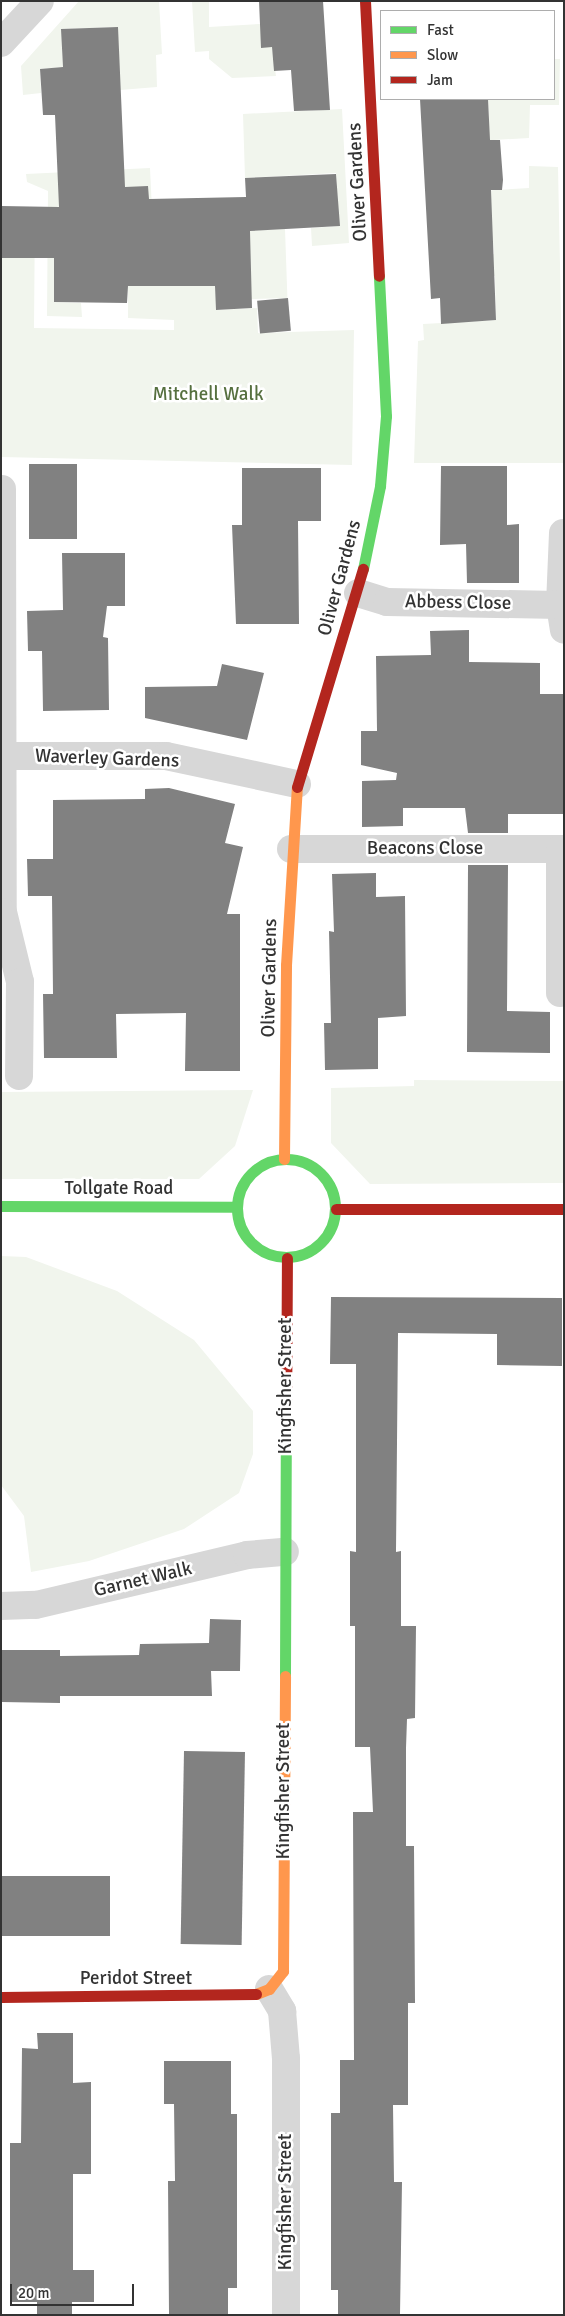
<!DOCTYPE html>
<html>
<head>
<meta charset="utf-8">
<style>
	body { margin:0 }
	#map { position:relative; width:565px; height:2316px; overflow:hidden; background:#fff; font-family:Signika,sans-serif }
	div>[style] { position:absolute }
	.green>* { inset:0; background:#f1f5ed; transform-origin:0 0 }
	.building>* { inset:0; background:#818181; transform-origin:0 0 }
	.street>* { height:28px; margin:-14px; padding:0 14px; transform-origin:14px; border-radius:14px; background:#d7d7d7 }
	.fast>* { height:11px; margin:-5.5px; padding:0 5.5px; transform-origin:5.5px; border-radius:5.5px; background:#63d668 }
	.fast>.ring { margin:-5.5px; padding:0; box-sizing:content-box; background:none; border:11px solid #63d668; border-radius:50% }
	.slow>* { height:11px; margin:-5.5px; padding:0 5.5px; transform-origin:5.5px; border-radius:5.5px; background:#ff974d }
	.jam>* { height:11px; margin:-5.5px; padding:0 5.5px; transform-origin:5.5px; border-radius:5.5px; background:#b3261e }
	span { translate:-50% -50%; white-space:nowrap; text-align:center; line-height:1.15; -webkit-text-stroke:5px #fff; paint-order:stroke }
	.street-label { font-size:19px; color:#333 }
	.park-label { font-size:19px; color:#56703f }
	.frame { position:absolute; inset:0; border:2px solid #333; pointer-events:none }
	.legend { position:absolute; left:380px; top:10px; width:175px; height:90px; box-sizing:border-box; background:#fff; border:1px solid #adadad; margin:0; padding:6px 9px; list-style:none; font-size:15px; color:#333 }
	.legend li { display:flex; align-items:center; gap:10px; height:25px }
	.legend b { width:25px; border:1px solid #adadad }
	.scale { position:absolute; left:10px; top:2284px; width:124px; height:22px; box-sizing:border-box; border:2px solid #333; border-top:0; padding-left:6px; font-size:15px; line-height:18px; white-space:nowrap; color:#333; -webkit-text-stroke:4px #fff; paint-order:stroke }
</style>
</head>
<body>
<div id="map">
	<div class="green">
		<i style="clip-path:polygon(79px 1px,159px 1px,162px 54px,156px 55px,157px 87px,108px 91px,119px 64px,117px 27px,62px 29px,63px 67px,40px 69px,41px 93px,23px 95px,21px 66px)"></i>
		<i style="clip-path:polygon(192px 1px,209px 1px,209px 27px,260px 24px,272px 47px,276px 76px,232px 78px,209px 59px,209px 51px,195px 52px)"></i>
		<i style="clip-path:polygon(554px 59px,560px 59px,559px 105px,530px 105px,529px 138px,476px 141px,476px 124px,489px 124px,488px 99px,554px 99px)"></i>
		<i style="clip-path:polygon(342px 109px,349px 243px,312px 246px,311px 228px,339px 226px,336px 173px,245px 178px,243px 114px)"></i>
		<i style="clip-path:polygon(529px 166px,558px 167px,564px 463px,414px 463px,418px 341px,424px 340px,423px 324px,496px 320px,495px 276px,491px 276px,490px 255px,494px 254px,493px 242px,479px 191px,529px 188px)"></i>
		<i style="clip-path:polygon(150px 168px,152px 210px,214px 265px,217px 310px,257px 308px,258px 333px,354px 330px,352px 465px,1px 457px,1px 258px,27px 258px,35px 209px,34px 328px,174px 330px,174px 320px,128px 318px,128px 286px,176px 286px,177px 251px,55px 250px,54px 302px,81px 303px,82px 317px,47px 316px,48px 191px,27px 182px,26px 174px)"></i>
		<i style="left:285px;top:229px;width:69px;height:37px;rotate:88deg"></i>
		<i style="clip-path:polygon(414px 1080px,564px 1081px,564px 1183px,370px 1184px,331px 1143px,331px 1088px,414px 1086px)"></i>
		<i style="clip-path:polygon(253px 1090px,235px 1146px,199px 1179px,1px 1179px,1px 1092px)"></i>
		<i style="clip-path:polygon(1px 1256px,26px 1257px,117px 1291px,194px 1340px,253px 1411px,253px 1454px,239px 1493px,184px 1529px,89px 1561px,31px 1572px,24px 1516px,1px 1485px)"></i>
	</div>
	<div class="building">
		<i style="clip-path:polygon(259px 1px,323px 1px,330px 110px,294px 111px,291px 70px,274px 71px,272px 47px,261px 48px)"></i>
		<i style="clip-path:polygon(118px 27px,125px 187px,148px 186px,149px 199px,246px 197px,245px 178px,336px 174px,340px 226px,250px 231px,252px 308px,216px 310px,215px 286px,128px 286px,127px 303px,54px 302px,54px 258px,1px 258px,1px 206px,59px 207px,55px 115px,43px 115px,40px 69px,63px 67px,61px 29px)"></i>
		<i style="clip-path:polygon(420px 99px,488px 99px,490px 140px,500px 140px,503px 180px,502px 190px,491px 190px,496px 320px,441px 324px,440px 298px,431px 299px)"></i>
		<i style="left:288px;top:298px;width:33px;height:31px;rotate:85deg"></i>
		<i style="left:29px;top:464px;width:48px;height:75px"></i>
		<i style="clip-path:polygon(441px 466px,507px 466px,507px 525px,519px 524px,519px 583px,467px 583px,466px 544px,440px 545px)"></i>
		<i style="clip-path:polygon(242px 468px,321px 468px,321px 521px,298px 521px,299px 624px,236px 624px,232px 525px,242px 525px)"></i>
		<i style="clip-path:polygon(62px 553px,125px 553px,125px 606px,107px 606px,103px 637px,108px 638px,109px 710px,43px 711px,42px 651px,28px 651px,27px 611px,63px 610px)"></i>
		<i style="clip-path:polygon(469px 630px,469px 662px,540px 663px,540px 694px,564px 694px,564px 814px,508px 814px,508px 833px,468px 833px,465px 808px,403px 808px,403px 826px,362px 827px,362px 781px,396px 780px,397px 773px,361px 765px,361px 731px,377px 731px,376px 656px,431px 655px,430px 631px)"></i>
		<i style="clip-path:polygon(222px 664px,264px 673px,247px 740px,145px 718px,145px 687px,217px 686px)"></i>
		<i style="clip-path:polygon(169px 788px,235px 804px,225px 843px,243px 847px,227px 914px,240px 914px,240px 1071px,185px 1071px,186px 1013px,116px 1014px,117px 1058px,44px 1058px,43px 994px,53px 994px,52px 896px,28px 896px,27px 859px,53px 859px,53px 800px,145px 799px,145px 789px)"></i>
		<i style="clip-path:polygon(468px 865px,508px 865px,507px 1011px,550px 1012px,550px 1053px,467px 1052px)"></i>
		<i style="clip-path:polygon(376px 873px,376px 897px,405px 896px,406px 1016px,378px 1018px,378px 1069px,325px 1070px,324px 1023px,331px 1023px,329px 931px,334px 932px,332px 874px)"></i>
		<i style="clip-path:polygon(331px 1297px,562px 1298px,562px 1366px,497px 1365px,497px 1334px,398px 1333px,396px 1552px,401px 1551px,401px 1626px,416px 1626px,415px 1718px,407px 1719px,406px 1748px,406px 1846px,414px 1846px,415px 2003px,408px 2003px,408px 2105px,393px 2105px,394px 2182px,402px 2182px,400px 2315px,338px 2315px,338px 2290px,331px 2290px,331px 2113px,340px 2113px,340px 2060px,354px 2060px,353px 1812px,373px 1812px,370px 1747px,355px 1747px,355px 1626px,350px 1626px,350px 1551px,356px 1552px,356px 1364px,330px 1364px)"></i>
		<i style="clip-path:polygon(210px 1619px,241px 1620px,240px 1671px,211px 1671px,212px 1696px,60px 1696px,60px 1703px,1px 1702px,1px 1650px,60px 1650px,60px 1656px,139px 1655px,140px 1644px,209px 1643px)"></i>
		<i style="left:184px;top:1751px;width:61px;height:193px;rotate:1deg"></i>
		<i style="left:1px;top:1876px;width:109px;height:60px"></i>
		<i style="clip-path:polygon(37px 2033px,73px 2033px,73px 2083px,91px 2082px,91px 2174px,73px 2174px,73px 2270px,94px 2270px,94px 2302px,72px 2302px,72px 2315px,37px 2315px,37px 2302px,10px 2302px,10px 2143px,21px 2143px,22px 2048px,38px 2049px)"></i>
		<i style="clip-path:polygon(164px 2061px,231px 2061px,231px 2114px,237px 2114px,237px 2288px,228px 2288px,228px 2315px,169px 2315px,168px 2181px,175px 2181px,174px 2104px,164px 2104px)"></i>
	</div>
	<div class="street">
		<i style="left:1px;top:43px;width:57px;rotate:-47.1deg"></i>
		<i style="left:2px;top:489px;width:423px;rotate:89.9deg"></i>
		<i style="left:3px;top:912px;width:72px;rotate:76.3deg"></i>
		<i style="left:20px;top:982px;width:94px;rotate:90.6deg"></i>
		<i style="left:563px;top:533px;width:72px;rotate:92.4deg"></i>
		<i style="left:560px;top:605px;width:25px;rotate:81deg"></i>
		<i style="left:358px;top:593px;width:30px;rotate:17deg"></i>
		<i style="left:387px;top:602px;width:173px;rotate:1deg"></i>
		<i style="left:4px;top:756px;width:162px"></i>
		<i style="left:166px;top:756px;width:134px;rotate:12.1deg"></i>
		<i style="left:291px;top:849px;width:273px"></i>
		<i style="left:560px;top:993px;width:144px;rotate:-90deg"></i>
		<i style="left:1px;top:1606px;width:35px;rotate:-2deg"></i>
		<i style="left:36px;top:1605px;width:217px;rotate:-13.3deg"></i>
		<i style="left:247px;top:1555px;width:38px;rotate:-5deg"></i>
		<i style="left:269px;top:1989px;width:26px;rotate:59deg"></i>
		<i style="left:282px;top:2011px;width:48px;rotate:85.2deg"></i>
		<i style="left:286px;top:2059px;width:256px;rotate:90deg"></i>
	</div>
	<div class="fast">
		<i style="left:363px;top:569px;width:85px;rotate:-78.4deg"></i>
		<i style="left:380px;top:486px;width:70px;rotate:-85.1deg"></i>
		<i style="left:386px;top:416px;width:140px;rotate:-92.9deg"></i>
		<i class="ring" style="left:237px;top:1159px;width:87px;height:87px"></i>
		<i style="left:1px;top:1206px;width:235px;rotate:0.2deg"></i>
		<i style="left:285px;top:1676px;width:237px;rotate:-89.8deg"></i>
	</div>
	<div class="slow">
		<i style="left:284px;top:1159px;width:194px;rotate:-89.4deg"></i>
		<i style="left:286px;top:965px;width:178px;rotate:-86.5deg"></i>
		<i style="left:256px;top:1994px;width:14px;rotate:-21deg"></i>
		<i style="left:269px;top:1989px;width:23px;rotate:-52deg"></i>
		<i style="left:283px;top:1971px;width:295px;rotate:-89.6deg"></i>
	</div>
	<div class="jam">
		<i style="left:365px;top:1px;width:275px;rotate:87.1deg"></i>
		<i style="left:297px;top:787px;width:228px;rotate:-73.2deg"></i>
		<i style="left:336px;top:1209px;width:228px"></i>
		<i style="left:286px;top:1439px;width:181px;rotate:-89.7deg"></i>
		<i style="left:1px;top:1997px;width:255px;rotate:-0.7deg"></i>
	</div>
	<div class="street-label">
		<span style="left:358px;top:182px;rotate:-93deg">Oliver Gardens</span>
		<span style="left:340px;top:578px;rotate:-75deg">Oliver Gardens</span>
		<span style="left:458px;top:603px;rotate:1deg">Abbess Close</span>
		<span style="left:107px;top:759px;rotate:2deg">Waverley Gardens</span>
		<span style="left:425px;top:849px">Beacons Close</span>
		<span style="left:270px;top:978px;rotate:-89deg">Oliver Gardens</span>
		<span style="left:119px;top:1189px">Tollgate Road</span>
		<span style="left:286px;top:1386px;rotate:-90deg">Kingfisher Street</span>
		<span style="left:143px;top:1580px;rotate:-13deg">Garnet Walk</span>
		<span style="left:284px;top:1791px;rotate:-90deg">Kingfisher Street</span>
		<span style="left:136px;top:1979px">Peridot Street</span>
		<span style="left:286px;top:2202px;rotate:-90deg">Kingfisher Street</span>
	</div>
	<div class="park-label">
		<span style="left:208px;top:395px">Mitchell Walk</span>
	</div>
	<div class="frame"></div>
	<ul class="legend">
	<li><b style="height:6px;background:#63d668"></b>Fast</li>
	<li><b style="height:6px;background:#ff974d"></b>Slow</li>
	<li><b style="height:6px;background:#b3261e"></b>Jam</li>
	</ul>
	<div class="scale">20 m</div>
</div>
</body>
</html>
